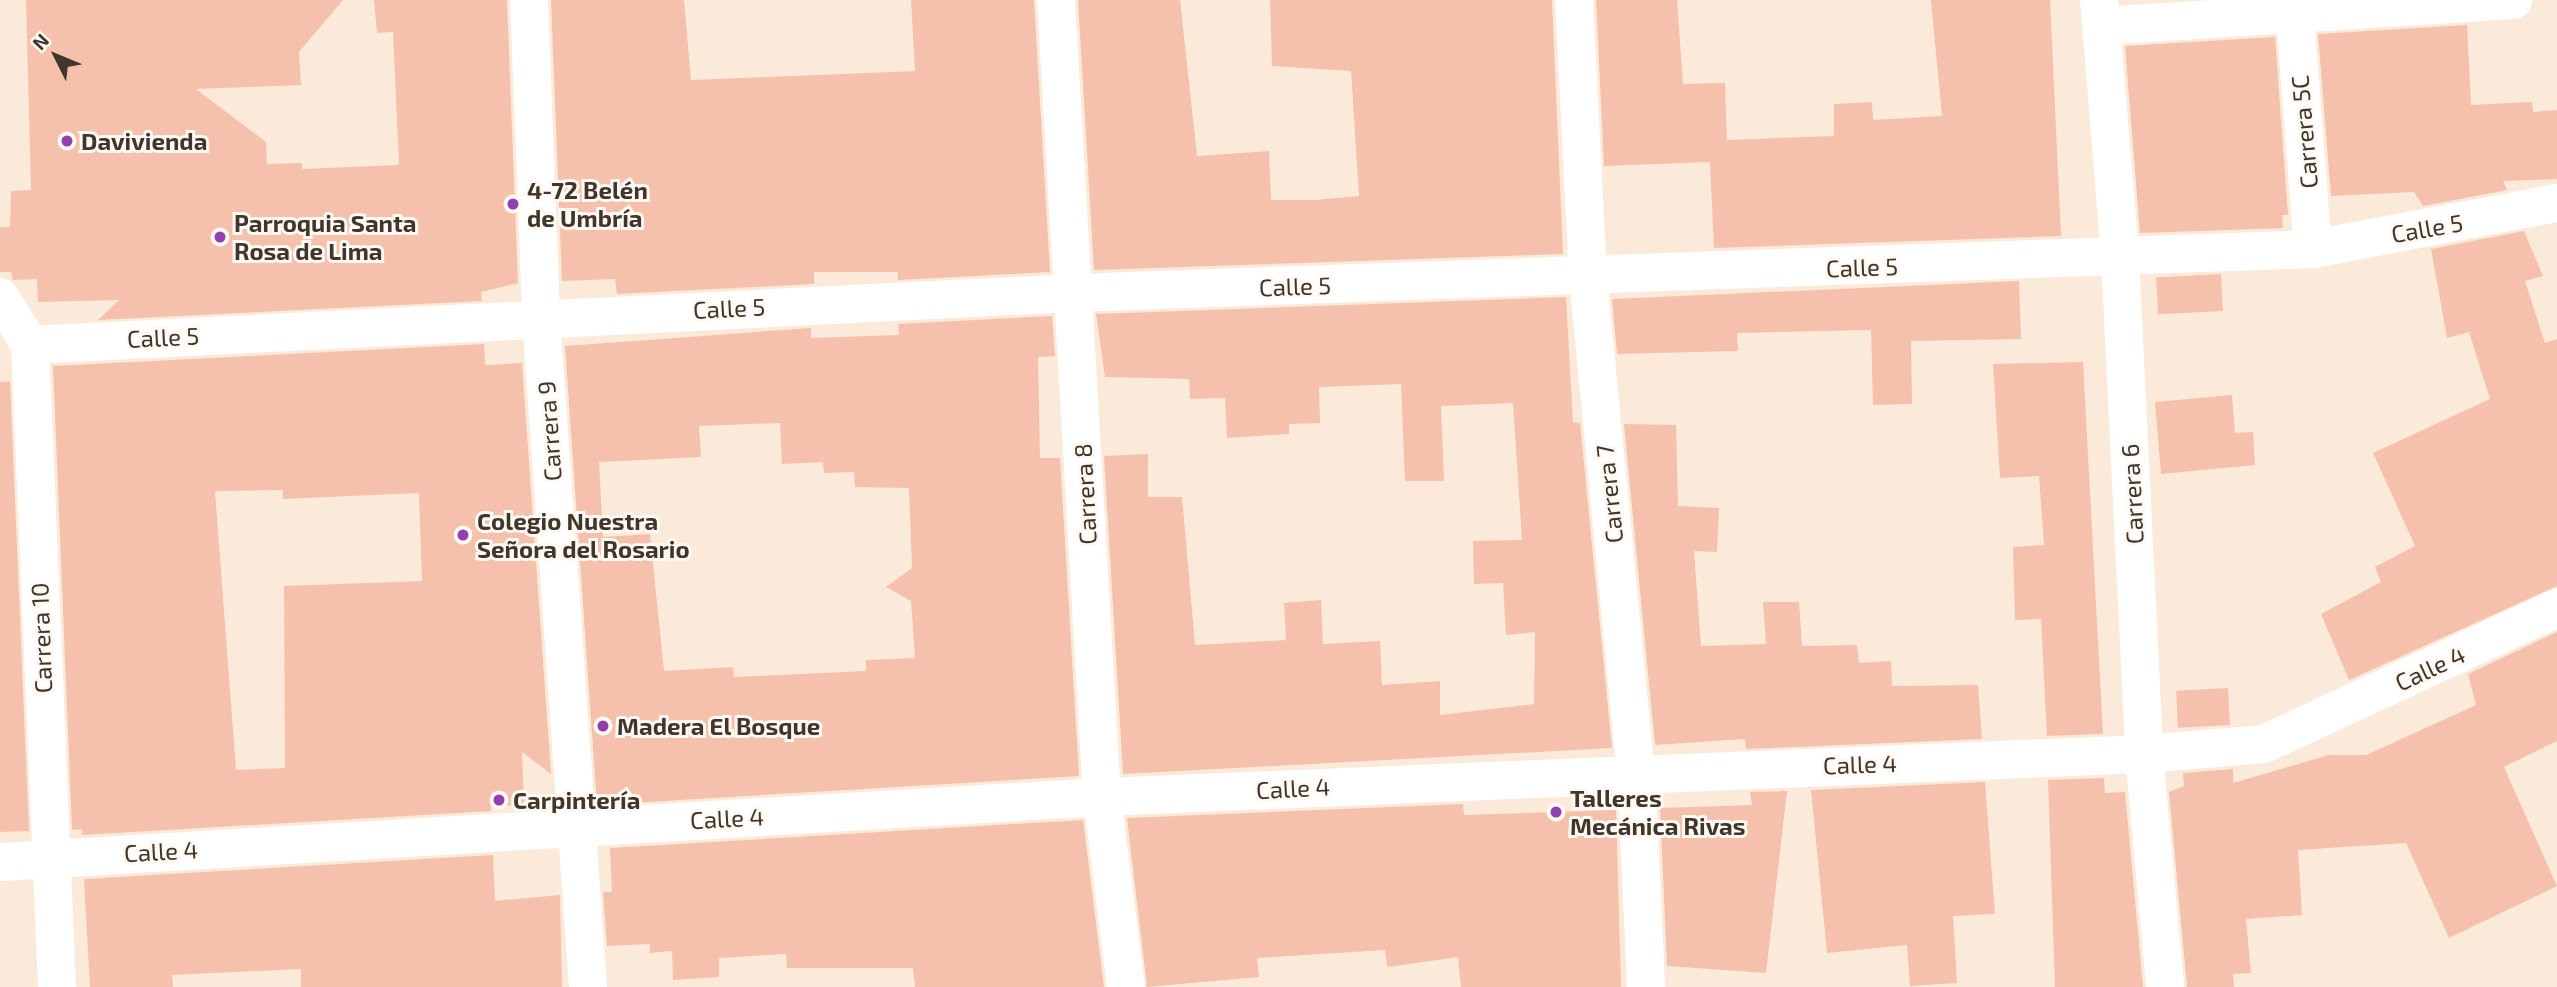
<!DOCTYPE html>
<html>
<head>
<meta charset="utf-8">
<style>
	body { margin:0 }
	#map { position:relative; width:2557px; height:987px; overflow:hidden; background:#fbeada; font-family:"Exo 2",sans-serif }
	div>[style] { position:absolute }
	.building>* { inset:0; background:#f6c1ac; transform-origin:0 0 }
	.minor>* { height:38px; margin:-19px; padding:0 19px; transform-origin:19px; border-radius:19px; background:#fff }
	.major>* { height:38px; margin:-19px; padding:0 19px; transform-origin:19px; border-radius:19px; background:#fff }
	.dots>* { width:19px; height:19px; translate:-50% -50%; box-sizing:border-box; border:4px solid #fff9f4; border-radius:50% }
	span { translate:-50% -50%; white-space:nowrap; text-align:center; line-height:1.15; -webkit-text-stroke:6px #fff9f4; paint-order:stroke }
	.street-label { font-size:24px; color:#41362c }
	.poi-label { font-size:24px; color:#41362c; font-weight:700 }
	.left { translate:0 -50%; text-align:left }
	.north { position:absolute; left:21px; top:21px; width:70px; height:70px; -webkit-text-stroke:5px #fff9f4; paint-order:stroke; rotate:313deg; font-size:19px; font-weight:700; line-height:28px; text-align:center; color:#41362c }
	.north::after { content:''; display:block; margin:auto; width:24px; height:32px; background:#41362c; clip-path:polygon(50% 0,100% 100%,50% 72%,0 100%) }
</style>
</head>
<body>
<div id="map">
	<div class="building">
		<i style="clip-path:polygon(26px 0,343px 0,299px 52px,301px 85px,196px 89px,266px 142px,267px 164px,302px 163px,302px 169px,399px 165px,393px 32px,377px 33px,374px 0,507px 0,518px 283px,481px 292px,482px 301px,98px 320px,119px 300px,38px 302px,37px 279px,13px 280px,11px 272px,0 272px,0 227px,10px 227px,11px 191px,31px 190px)"></i>
		<i style="clip-path:polygon(551px 0,684px 0,691px 80px,915px 71px,911px 0,1034px 0,1050px 272px,898px 280px,898px 272px,814px 272px,814px 284px,617px 294px,615px 279px,562px 281px)"></i>
		<i style="clip-path:polygon(1078px 0,1180px 0,1197px 156px,1269px 151px,1271px 200px,1315px 200px,1359px 196px,1351px 71px,1272px 66px,1270px 0,1552px 0,1563px 254px,1094px 270px)"></i>
		<i style="clip-path:polygon(1596px 0,1677px 0,1683px 84px,1725px 83px,1727px 140px,1834px 136px,1834px 104px,1872px 102px,1873px 120px,1942px 116px,1931px 0,2050px 0,2061px 236px,1714px 248px,1710px 162px,1604px 166px)"></i>
		<i style="clip-path:polygon(2467px 25px,2471px 105px,2532px 102px,2533px 112px,2557px 110px,2557px 179px,2503px 181px,2507px 190px,2423px 206px,2414px 192px,2331px 196px,2318px 34px)"></i>
		<i style="clip-path:polygon(2275px 37px,2288px 215px,2282px 215px,2283px 228px,2140px 233px,2125px 46px)"></i>
		<i style="clip-path:polygon(2524px 231px,2543px 276px,2525px 281px,2545px 343px,2557px 339px,2557px 586px,2349px 680px,2321px 614px,2381px 582px,2375px 567px,2415px 546px,2373px 453px,2490px 399px,2469px 332px,2447px 338px,2431px 249px)"></i>
		<i style="left:2221px;top:274px;width:37px;height:65px;rotate:87deg"></i>
		<i style="clip-path:polygon(2019px 281px,2021px 339px,1911px 341px,1912px 404px,1873px 405px,1871px 330px,1737px 333px,1738px 351px,1617px 354px,1612px 299px)"></i>
		<i style="clip-path:polygon(1566px 297px,1573px 422px,1580px 423px,1612px 748px,1123px 774px,1104px 456px,1148px 454px,1148px 497px,1182px 497px,1195px 645px,1286px 640px,1284px 603px,1321px 600px,1323px 644px,1380px 641px,1382px 685px,1440px 681px,1440px 715px,1534px 704px,1535px 632px,1506px 635px,1503px 583px,1474px 584px,1473px 541px,1522px 540px,1513px 403px,1441px 406px,1444px 481px,1405px 481px,1401px 384px,1319px 387px,1320px 423px,1289px 424px,1289px 434px,1227px 438px,1225px 398px,1190px 399px,1189px 379px,1105px 377px,1096px 314px)"></i>
		<i style="clip-path:polygon(evenodd,1052px 316px,1055px 356px,1038px 357px,1040px 458px,1060px 458px,1079px 776px,597px 805px,565px 346px,811px 328px,811px 338px,899px 335px,898px 324px,1052px 316px,780px 423px,782px 464px,823px 462px,824px 473px,854px 472px,855px 487px,909px 488px,912px 568px,886px 587px,911px 601px,915px 658px,866px 660px,866px 671px,734px 677px,733px 667px,664px 671px,650px 534px,603px 537px,599px 462px,701px 457px,699px 426px,780px 423px)"></i>
		<i style="clip-path:polygon(evenodd,484px 344px,485px 365px,522px 363px,551px 774px,522px 752px,524px 805px,491px 806px,491px 811px,82px 835px,82px 829px,72px 830px,53px 366px,484px 344px,283px 490px,283px 499px,419px 493px,422px 581px,284px 586px,285px 768px,236px 770px,215px 491px,283px 490px)"></i>
		<i style="clip-path:polygon(2083px 362px,2103px 734px,2047px 736px,2041px 619px,2015px 620px,2013px 547px,2044px 545px,2039px 476px,2000px 478px,1993px 364px)"></i>
		<i style="clip-path:polygon(10px 381px,29px 831px,0 832px,0 382px)"></i>
		<i style="clip-path:polygon(2232px 395px,2235px 433px,2253px 432px,2255px 465px,2161px 474px,2155px 402px)"></i>
		<i style="clip-path:polygon(1624px 424px,1676px 425px,1678px 506px,1719px 508px,1717px 552px,1694px 551px,1701px 646px,1766px 644px,1763px 602px,1799px 602px,1802px 646px,1857px 645px,1859px 663px,1891px 661px,1892px 686px,1978px 685px,1982px 739px,1746px 749px,1745px 739px,1655px 745px)"></i>
		<i style="clip-path:polygon(2557px 632px,2557px 741px,2504px 767px,2557px 886px,2449px 938px,2406px 843px,2298px 850px,2302px 915px,2246px 919px,2251px 973px,2233px 974px,2234px 987px,2187px 987px,2169px 792px,2184px 786px,2183px 773px,2233px 769px,2233px 783px,2329px 755px,2366px 755px,2476px 705px,2468px 674px)"></i>
		<i style="left:2228px;top:688px;width:37px;height:52px;rotate:87deg"></i>
		<i style="clip-path:polygon(2104px 778px,2105px 793px,2125px 792px,2143px 987px,2055px 987px,2048px 780px)"></i>
		<i style="clip-path:polygon(1985px 782px,1995px 914px,1953px 916px,1957px 983px,1910px 986px,1907px 945px,1827px 953px,1811px 790px)"></i>
		<i style="clip-path:polygon(1787px 791px,1766px 973px,1667px 966px,1660px 808px,1752px 805px,1750px 792px)"></i>
		<i style="clip-path:polygon(1463px 804px,1464px 815px,1616px 810px,1621px 987px,1461px 987px,1458px 957px,1387px 967px,1385px 950px,1257px 958px,1259px 977px,1147px 987px,1127px 818px)"></i>
		<i style="clip-path:polygon(1083px 820px,1104px 987px,915px 987px,913px 968px,787px 968px,786px 954px,719px 958px,719px 977px,673px 980px,672px 951px,650px 953px,650px 944px,607px 946px,603px 892px,612px 892px,610px 848px)"></i>
		<i style="clip-path:polygon(493px 855px,495px 901px,560px 895px,562px 987px,301px 987px,301px 969px,172px 975px,173px 987px,90px 987px,84px 879px)"></i>
	</div>
	<div class="minor">
		<i style="left:529px;top:0;width:317px;rotate:87.8deg"></i>
		<i style="left:541px;top:317px;width:672px;rotate:85.99deg"></i>
		<i style="left:1056px;top:0;width:798px;rotate:86.7deg"></i>
		<i style="left:1102px;top:797px;width:192px;rotate:82.8deg"></i>
		<i style="left:1574px;top:0;width:277px;rotate:87.1deg"></i>
		<i style="left:1588px;top:277px;width:496px;rotate:84.5deg"></i>
		<i style="left:1636px;top:771px;width:216px;rotate:87.3deg"></i>
		<i style="left:2099px;top:0;width:258px;rotate:85.3deg"></i>
		<i style="left:2120px;top:257px;width:498px;rotate:87.2deg"></i>
		<i style="left:2144px;top:754px;width:234px;rotate:84.8deg"></i>
		<i style="left:2295px;top:16px;width:234px;rotate:85.6deg"></i>
		<i style="left:2102px;top:26px;width:412px;rotate:-3.6deg"></i>
		<i style="left:30px;top:345px;width:1045px;rotate:-2.85deg"></i>
		<i style="left:1074px;top:293px;width:1240px;rotate:-2.03deg"></i>
		<i style="left:2313px;top:249px;width:248px;rotate:-10.7deg"></i>
		<i style="left:0;top:862px;width:1104px;rotate:-3.38deg"></i>
		<i style="left:1102px;top:797px;width:1043px;rotate:-2.36deg"></i>
		<i style="left:2144px;top:754px;width:120px;rotate:-4.8deg"></i>
		<i style="left:2264px;top:744px;width:323px;rotate:-24.9deg"></i>
	</div>
	<div class="major">
		<i style="left:0;top:297px;width:57px;rotate:58deg"></i>
		<i style="left:30px;top:345px;width:643px;rotate:87.59deg"></i>
	</div>
	<div class="dots">
		<i style="left:67px;top:141px;background:#9240ae"></i>
		<i style="left:513px;top:204px;background:#9240ae"></i>
		<i style="left:220px;top:237px;background:#9240ae"></i>
		<i style="left:463px;top:535px;background:#9240ae"></i>
		<i style="left:603px;top:726px;background:#9240ae"></i>
		<i style="left:499px;top:800px;background:#9240ae"></i>
		<i style="left:1556px;top:812px;background:#9240ae"></i>
	</div>
	<div class="street-label">
		<span style="left:2304px;top:132px;rotate:-95deg">Carrera 5C</span>
		<span style="left:2427px;top:228px;rotate:-10deg">Calle 5</span>
		<span style="left:1862px;top:267px;rotate:-2deg">Calle 5</span>
		<span style="left:1295px;top:286px;rotate:-2deg">Calle 5</span>
		<span style="left:729px;top:308px;rotate:-3deg">Calle 5</span>
		<span style="left:163px;top:337px;rotate:-3deg">Calle 5</span>
		<span style="left:549px;top:431px;rotate:-94deg">Carrera 9</span>
		<span style="left:1085px;top:494px;rotate:-93deg">Carrera 8</span>
		<span style="left:1609px;top:494px;rotate:-96deg">Carrera 7</span>
		<span style="left:2132px;top:494px;rotate:-93deg">Carrera 6</span>
		<span style="left:41px;top:638px;rotate:-92deg">Carrera 10</span>
		<span style="left:2430px;top:668px;rotate:-25deg">Calle 4</span>
		<span style="left:1860px;top:764px;rotate:-2deg">Calle 4</span>
		<span style="left:1293px;top:788px;rotate:-3deg">Calle 4</span>
		<span style="left:727px;top:818px;rotate:-3deg">Calle 4</span>
		<span style="left:161px;top:851px;rotate:-3deg">Calle 4</span>
	</div>
	<div class="poi-label">
		<span class="left" style="left:81px;top:141px">Davivienda</span>
		<span class="left" style="left:527px;top:204px">4-72 Belén<br>de Umbría</span>
		<span class="left" style="left:234px;top:237px">Parroquia Santa<br>Rosa de Lima</span>
		<span class="left" style="left:477px;top:535px">Colegio Nuestra<br>Señora del Rosario</span>
		<span class="left" style="left:617px;top:726px">Madera El Bosque</span>
		<span class="left" style="left:1570px;top:812px">Talleres<br>Mecánica Rivas</span>
		<span class="left" style="left:513px;top:800px">Carpintería</span>
	</div>
	<div class="north">N</div>
</div>
</body>
</html>
